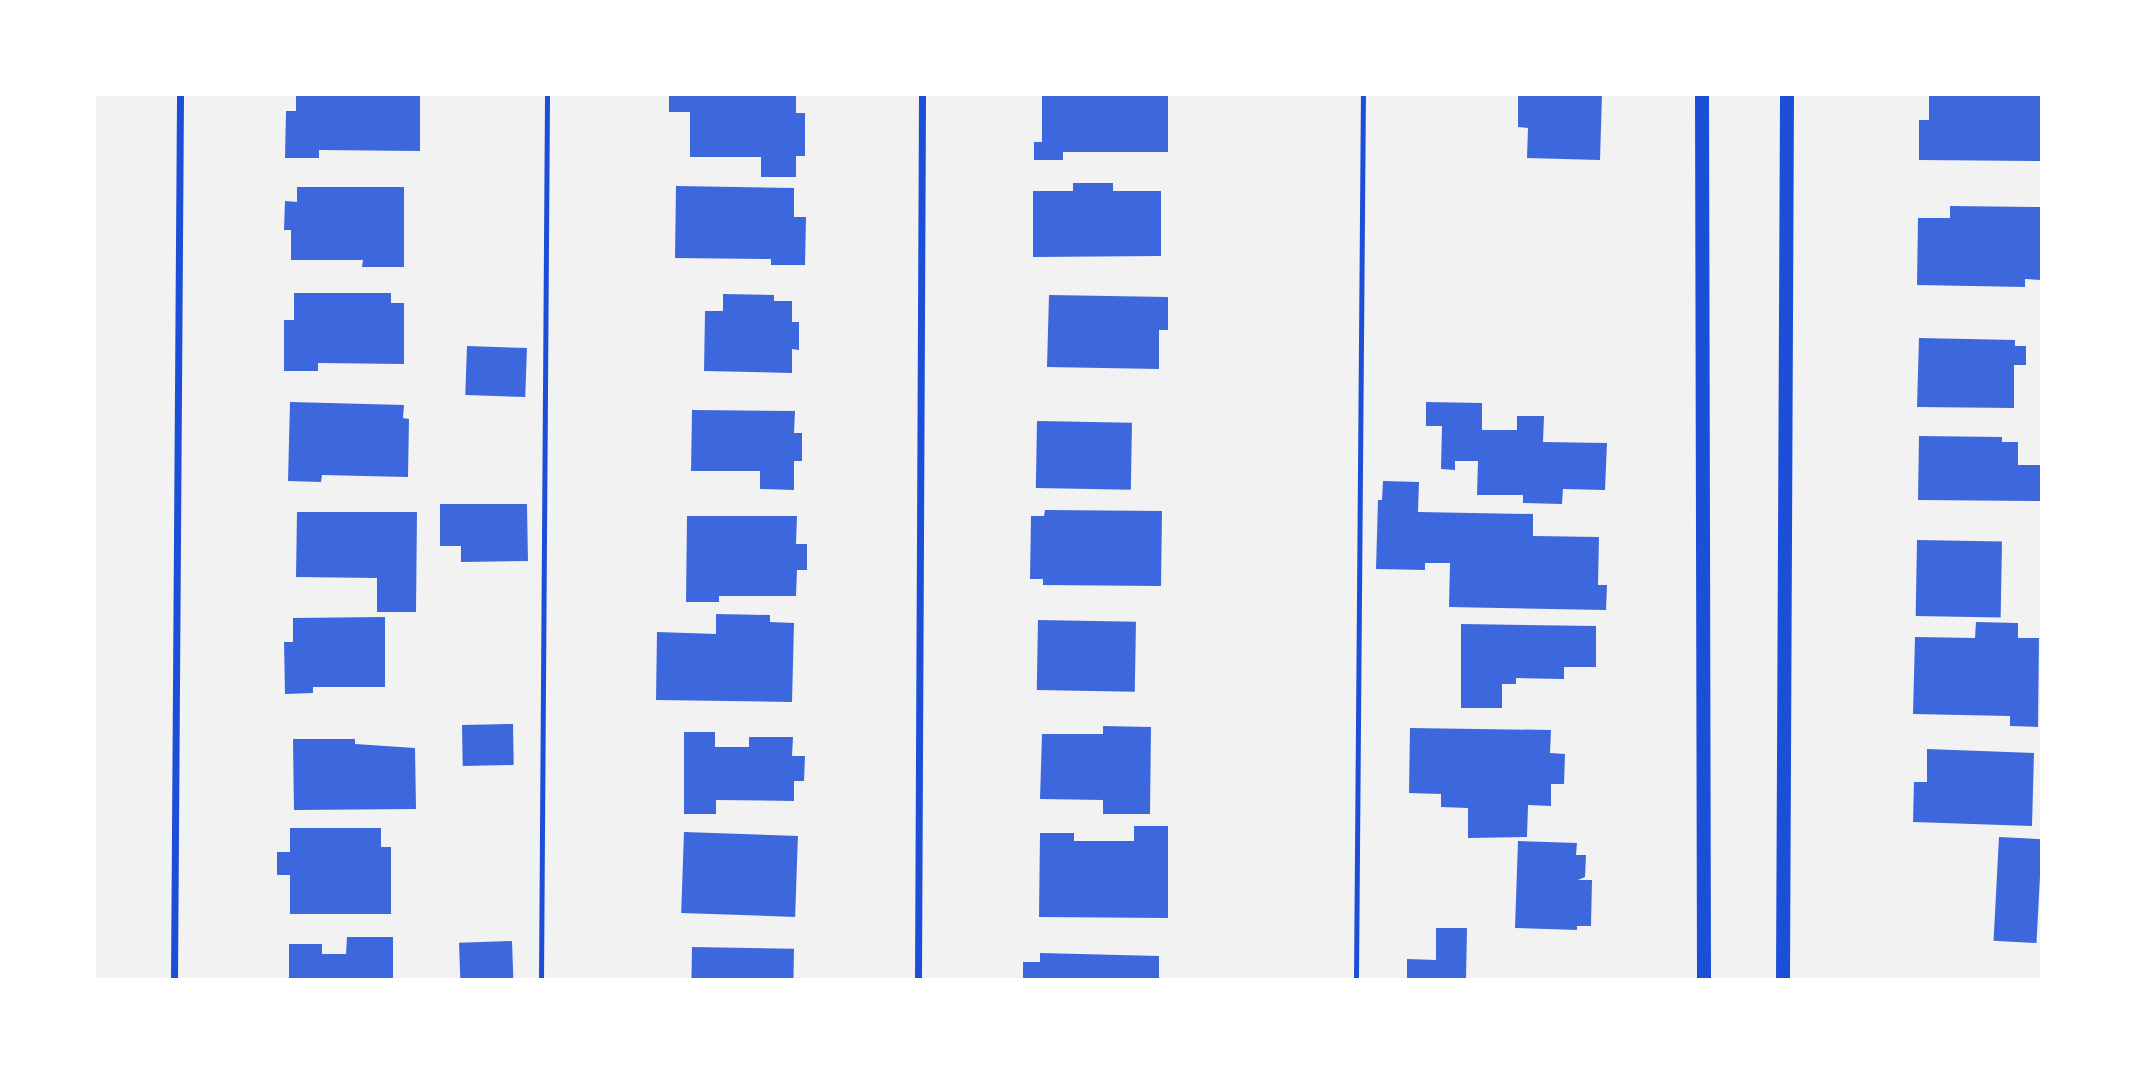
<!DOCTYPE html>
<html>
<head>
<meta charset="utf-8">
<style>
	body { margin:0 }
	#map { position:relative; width:2136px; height:1074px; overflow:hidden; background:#f2f2f2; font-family:Lato,sans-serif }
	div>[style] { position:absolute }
	.building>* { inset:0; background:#3d67dc; transform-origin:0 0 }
	.service>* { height:5px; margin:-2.5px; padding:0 2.5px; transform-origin:2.5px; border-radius:2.5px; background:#1d4ed8 }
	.minor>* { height:7px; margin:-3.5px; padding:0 3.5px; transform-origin:3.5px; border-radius:3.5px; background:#1d4ed8 }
	.secondary>* { height:14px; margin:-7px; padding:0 7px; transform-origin:7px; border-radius:7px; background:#1d4ed8 }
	span { translate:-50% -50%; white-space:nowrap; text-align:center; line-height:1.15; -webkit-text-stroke:7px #fff; paint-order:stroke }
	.frame { position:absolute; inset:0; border:96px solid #fff; pointer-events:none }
</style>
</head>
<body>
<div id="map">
	<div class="building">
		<i style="clip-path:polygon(296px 94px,420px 94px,420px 151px,319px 150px,319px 158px,285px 158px,286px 111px,296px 111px)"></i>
		<i style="clip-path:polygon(669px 94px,796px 94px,796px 113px,805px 113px,805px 156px,796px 156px,796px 177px,761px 177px,761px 157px,690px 157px,690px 112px,669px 112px)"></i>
		<i style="clip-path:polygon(1042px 94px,1168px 94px,1168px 152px,1063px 152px,1063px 160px,1034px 160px,1034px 142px,1042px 142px)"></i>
		<i style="clip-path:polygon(1518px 94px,1602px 94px,1600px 160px,1527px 158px,1528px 128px,1518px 127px)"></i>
		<i style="clip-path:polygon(1929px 94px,2042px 94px,2042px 161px,1919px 160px,1919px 120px,1929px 120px)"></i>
		<i style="clip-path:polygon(1073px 183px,1113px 183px,1113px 191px,1161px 191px,1161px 256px,1033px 257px,1033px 191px,1073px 191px)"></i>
		<i style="clip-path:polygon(676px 186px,794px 188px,794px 217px,806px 217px,805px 265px,771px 265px,771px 259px,675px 258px)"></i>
		<i style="clip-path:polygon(297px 187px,404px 187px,404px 267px,362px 267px,363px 260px,291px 260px,291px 230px,284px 230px,285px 201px,297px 202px)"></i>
		<i style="clip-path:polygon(1950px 206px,2042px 207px,2042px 280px,2025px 279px,2025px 287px,1917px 285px,1918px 218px,1950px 218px)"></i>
		<i style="clip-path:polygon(294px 293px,391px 293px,391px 303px,404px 303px,404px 364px,318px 363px,318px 371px,284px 371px,284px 320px,294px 320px)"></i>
		<i style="clip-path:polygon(723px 294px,774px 295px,774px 301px,792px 301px,792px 322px,799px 322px,799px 350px,792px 349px,792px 373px,704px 371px,705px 311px,723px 311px)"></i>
		<i style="clip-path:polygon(1049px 295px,1168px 297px,1168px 330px,1159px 330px,1159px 369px,1047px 367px)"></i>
		<i style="clip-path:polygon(1919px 338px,2015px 340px,2015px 346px,2026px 346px,2026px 365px,2014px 365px,2014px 408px,1917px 407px)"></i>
		<i style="left:467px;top:346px;width:60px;height:49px;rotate:2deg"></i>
		<i style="clip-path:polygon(290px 402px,404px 405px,403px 418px,409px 419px,408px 477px,322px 475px,321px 482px,288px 481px)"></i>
		<i style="clip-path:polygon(1426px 402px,1482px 403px,1482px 430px,1517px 430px,1517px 416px,1544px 416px,1543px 442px,1607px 443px,1605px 490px,1563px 489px,1562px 504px,1523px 503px,1523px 495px,1477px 495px,1478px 461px,1455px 461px,1455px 470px,1441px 469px,1442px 426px,1426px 426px)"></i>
		<i style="clip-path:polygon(692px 410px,795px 411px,794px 433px,802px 433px,802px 461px,794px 461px,794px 490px,760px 489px,760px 471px,691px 471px)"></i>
		<i style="left:1037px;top:421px;width:95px;height:67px;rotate:1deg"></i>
		<i style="clip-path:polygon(1919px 436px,2002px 437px,2002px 442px,2018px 442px,2018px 465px,2042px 465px,2042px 501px,1918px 500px)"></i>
		<i style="clip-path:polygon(1383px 481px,1419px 482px,1418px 512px,1533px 514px,1533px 536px,1599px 537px,1598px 585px,1607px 585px,1606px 610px,1449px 607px,1450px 563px,1425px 563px,1425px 570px,1376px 569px,1378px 500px,1382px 500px)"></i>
		<i style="clip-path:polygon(440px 504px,527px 504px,528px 561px,461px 562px,461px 546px,440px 546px)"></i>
		<i style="clip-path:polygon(1045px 510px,1162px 511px,1161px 586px,1043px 585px,1043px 579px,1030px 579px,1031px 516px,1044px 516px)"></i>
		<i style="clip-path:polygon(297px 512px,417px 512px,416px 612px,377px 612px,377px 578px,296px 577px)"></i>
		<i style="clip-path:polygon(687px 516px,797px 516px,796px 544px,807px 544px,807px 570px,797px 570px,796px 596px,719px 596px,719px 602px,686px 602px)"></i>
		<i style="left:1917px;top:540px;width:85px;height:76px;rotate:1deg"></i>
		<i style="clip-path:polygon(716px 614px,770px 615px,770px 622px,794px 623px,792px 702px,656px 700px,657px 632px,716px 634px)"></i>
		<i style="clip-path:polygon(385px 617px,385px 687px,313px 687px,313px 693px,285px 694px,284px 642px,293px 642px,293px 618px)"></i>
		<i style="left:1038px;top:620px;width:98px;height:70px;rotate:1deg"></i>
		<i style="clip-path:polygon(1976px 622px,2018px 623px,2018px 638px,2039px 638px,2038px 727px,2010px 726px,2010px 716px,1913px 714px,1915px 637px,1975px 638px)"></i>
		<i style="clip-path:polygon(1461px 624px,1596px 626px,1596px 667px,1564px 667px,1564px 679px,1516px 678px,1516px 684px,1502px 684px,1502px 708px,1461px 708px)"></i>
		<i style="left:513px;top:724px;width:41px;height:51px;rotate:89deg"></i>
		<i style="clip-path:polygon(1103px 726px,1151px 727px,1150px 814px,1103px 814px,1103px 800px,1040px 799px,1042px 734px,1103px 734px)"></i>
		<i style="clip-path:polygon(1410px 728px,1551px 730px,1550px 753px,1565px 754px,1564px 784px,1551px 784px,1551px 806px,1528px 805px,1527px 837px,1468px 838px,1468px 808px,1441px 807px,1441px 794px,1409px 793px)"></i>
		<i style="clip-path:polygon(684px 732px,715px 732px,715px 747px,749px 747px,749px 737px,793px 737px,792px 756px,805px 756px,804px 781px,794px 781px,794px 801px,716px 800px,716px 814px,684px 814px)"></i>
		<i style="clip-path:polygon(293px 739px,355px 739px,355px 744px,415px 748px,416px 809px,294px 810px)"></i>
		<i style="clip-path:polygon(1927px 749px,2034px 753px,2032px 826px,1913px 822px,1914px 782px,1927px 782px)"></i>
		<i style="clip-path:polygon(1134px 826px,1168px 826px,1168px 918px,1039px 917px,1040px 833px,1074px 833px,1074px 841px,1134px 841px)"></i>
		<i style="clip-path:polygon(290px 828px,381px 828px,381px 847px,391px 847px,391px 914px,290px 914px,290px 875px,277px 875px,277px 852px,290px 852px)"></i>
		<i style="left:684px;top:832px;width:114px;height:81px;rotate:2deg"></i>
		<i style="left:1999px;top:837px;width:43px;height:104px;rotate:3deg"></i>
		<i style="clip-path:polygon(1518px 841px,1577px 843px,1576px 855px,1586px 855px,1585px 877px,1578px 880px,1592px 880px,1591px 926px,1577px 926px,1577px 930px,1515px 928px)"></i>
		<i style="clip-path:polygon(1436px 928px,1467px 928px,1466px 979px,1407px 979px,1407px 959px,1436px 960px)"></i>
		<i style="clip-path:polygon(347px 937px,393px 937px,393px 979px,289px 979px,289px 944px,322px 944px,322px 954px,346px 954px)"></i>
		<i style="left:512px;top:941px;width:38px;height:53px;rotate:88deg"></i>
		<i style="left:692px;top:947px;width:102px;height:32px;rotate:1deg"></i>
		<i style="clip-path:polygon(1040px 953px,1159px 956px,1159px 979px,1023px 979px,1023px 962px,1040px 962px)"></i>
	</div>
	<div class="service">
		<i style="left:541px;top:979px;width:885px;rotate:-89.61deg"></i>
		<i style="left:1356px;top:979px;width:885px;rotate:-89.55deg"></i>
	</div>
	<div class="minor">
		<i style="left:174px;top:979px;width:885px;rotate:-89.61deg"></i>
		<i style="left:918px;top:979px;width:885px;rotate:-89.74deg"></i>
	</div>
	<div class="secondary">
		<i style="left:1702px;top:94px;width:885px;rotate:89.87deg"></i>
		<i style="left:1783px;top:979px;width:885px;rotate:-89.74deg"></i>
	</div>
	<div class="frame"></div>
</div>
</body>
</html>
